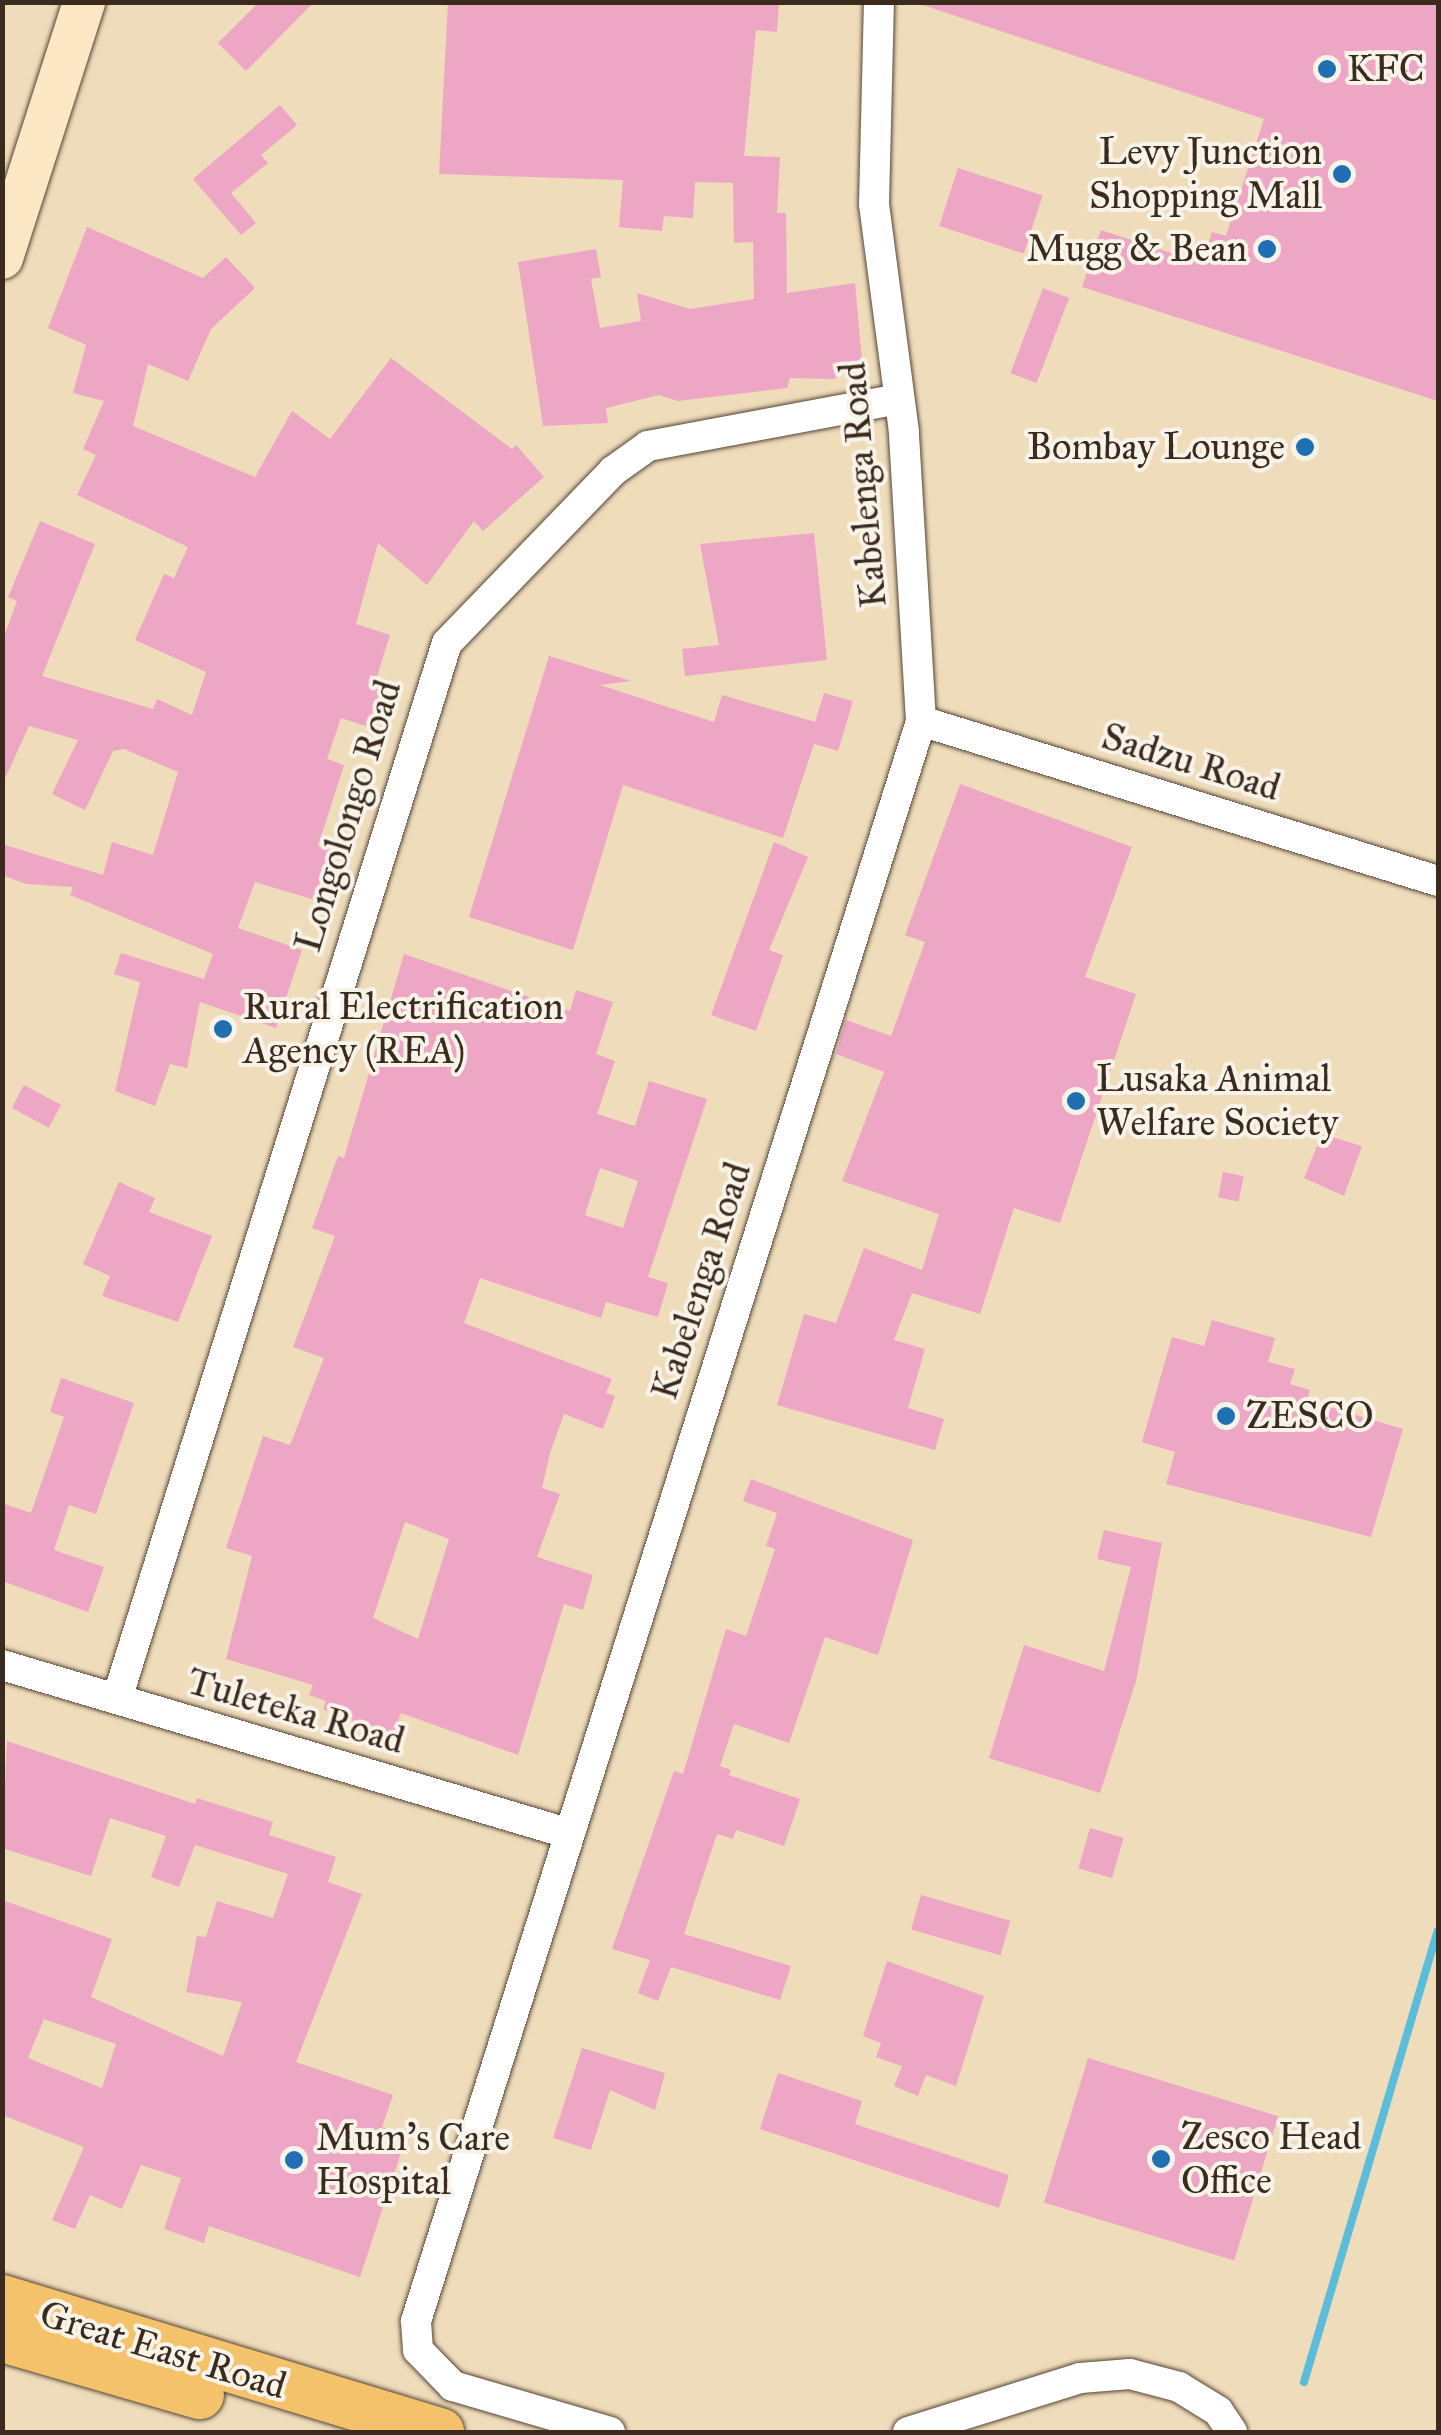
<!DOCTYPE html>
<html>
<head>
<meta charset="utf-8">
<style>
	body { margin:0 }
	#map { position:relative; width:1441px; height:2435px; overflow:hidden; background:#efdcbb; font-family:"IM FELL Great Primer",serif }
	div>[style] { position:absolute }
	.stream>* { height:8px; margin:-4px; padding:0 4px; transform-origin:4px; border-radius:4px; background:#5cbddb }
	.building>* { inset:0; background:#eea6c5; transform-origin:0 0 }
	.roads { filter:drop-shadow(0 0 2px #564536) drop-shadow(0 0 2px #564536) }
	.street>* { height:30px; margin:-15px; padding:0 15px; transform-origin:15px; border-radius:15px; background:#fff }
	.secondary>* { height:42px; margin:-21px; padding:0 21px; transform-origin:21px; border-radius:21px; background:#fbe7c3 }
	.primary>* { height:48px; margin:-24px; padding:0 24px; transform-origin:24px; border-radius:24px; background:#f4c26a }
	.dots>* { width:28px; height:28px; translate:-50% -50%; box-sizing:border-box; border:5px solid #f7f3e8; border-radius:50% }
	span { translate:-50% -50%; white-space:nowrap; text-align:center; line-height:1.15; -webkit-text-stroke:8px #f7f3e8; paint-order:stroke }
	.poi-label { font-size:38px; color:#3b2a1e }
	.left { translate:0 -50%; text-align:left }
	.right { translate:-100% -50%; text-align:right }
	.street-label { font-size:38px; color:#3b2a1e }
	.frame { position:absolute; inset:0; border:5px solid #3b2a1e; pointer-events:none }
</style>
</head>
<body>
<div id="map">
	<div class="stream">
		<i style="left:1304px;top:2382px;width:470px;rotate:-73.5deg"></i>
	</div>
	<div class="building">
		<i style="clip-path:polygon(259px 2px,314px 2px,246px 71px,218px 43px)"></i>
		<i style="clip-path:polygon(448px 2px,779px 2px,777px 32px,756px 30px,744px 156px,780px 157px,777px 213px,786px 213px,787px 293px,855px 283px,862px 361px,839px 364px,835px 379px,790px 378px,787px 388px,678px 401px,659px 395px,606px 408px,608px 423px,543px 426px,518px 262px,596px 249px,601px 277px,591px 279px,600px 328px,641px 321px,637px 293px,690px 309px,754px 299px,753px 242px,734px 243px,733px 183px,695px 182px,693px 218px,664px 216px,662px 231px,619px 227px,623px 180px,439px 174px)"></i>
		<i style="clip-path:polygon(914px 2px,1438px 2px,1438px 401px,1082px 287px,1101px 230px,1202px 263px,1212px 232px,1226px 236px,1264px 119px)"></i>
		<i style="clip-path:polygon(280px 105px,297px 125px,261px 155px,268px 163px,231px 193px,256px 223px,241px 235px,193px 179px)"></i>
		<i style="left:958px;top:168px;width:89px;height:61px;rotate:18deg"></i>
		<i style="clip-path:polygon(87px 227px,203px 278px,226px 257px,255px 288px,211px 329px,188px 381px,148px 364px,133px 426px,255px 477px,292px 411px,330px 439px,391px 358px,512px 449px,516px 445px,544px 477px,483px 531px,474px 521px,427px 585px,378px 543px,356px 624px,390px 635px,374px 686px,387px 690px,375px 729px,341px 718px,327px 759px,344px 765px,318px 846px,330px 849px,315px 900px,255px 882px,238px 928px,302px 950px,276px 1028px,200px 1002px,187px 1068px,170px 1064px,155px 1106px,115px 1091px,140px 982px,114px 974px,121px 953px,204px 979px,213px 954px,70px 895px,73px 887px,26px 884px,2px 875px,2px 844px,103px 875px,112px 842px,153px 855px,178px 772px,124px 749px,113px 751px,85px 810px,52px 794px,78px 740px,29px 726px,2px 785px,2px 642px,17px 601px,8px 597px,40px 521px,95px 544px,42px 676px,153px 709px,157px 699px,192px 715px,206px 672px,135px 640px,164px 574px,174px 578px,188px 547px,77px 495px,96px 455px,83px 449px,104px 401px,73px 393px,86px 345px,48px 328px)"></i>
		<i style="left:1043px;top:288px;width:28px;height:91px;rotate:21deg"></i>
		<i style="clip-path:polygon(814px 533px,827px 660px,685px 676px,682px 649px,719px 645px,700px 544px)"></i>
		<i style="clip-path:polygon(549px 656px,631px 681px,600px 685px,714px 722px,722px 695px,815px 722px,824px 693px,853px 701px,838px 751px,814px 744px,783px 838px,623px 785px,573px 950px,469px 917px)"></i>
		<i style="clip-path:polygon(960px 784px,1132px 847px,1085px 977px,1136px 994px,1060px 1223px,1014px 1208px,980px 1314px,912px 1293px,894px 1340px,925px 1349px,908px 1408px,944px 1419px,935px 1450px,777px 1405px,804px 1314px,836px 1323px,864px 1248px,922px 1270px,939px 1214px,842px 1181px,884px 1072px,836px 1054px,846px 1020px,891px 1036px,925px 942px,905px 935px)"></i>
		<i style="clip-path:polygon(774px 842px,808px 857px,769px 950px,783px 955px,756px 1031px,711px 1015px)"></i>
		<i style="clip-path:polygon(evenodd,404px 954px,570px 1011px,576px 990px,613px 1002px,596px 1054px,615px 1061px,597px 1114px,635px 1126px,649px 1081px,707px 1099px,648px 1277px,668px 1283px,658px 1317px,606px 1302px,601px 1318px,480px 1278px,464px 1323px,612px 1379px,606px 1393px,615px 1396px,603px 1429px,564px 1414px,550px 1453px,542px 1488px,560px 1494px,537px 1557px,593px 1575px,583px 1610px,564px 1604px,518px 1755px,401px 1713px,392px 1738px,323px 1709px,326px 1701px,309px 1695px,313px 1685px,226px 1659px,252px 1556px,226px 1548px,263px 1436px,290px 1445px,324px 1358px,293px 1347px,335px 1236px,312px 1228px,338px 1156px,344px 1158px,404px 954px,600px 1168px,638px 1181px,623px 1228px,585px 1215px,600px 1168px,404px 954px,405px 1522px,449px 1539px,418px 1639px,373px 1618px,405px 1522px)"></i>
		<i style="left:24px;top:1085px;width:42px;height:26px;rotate:28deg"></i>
		<i style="clip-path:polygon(1322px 1134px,1362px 1146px,1344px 1196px,1304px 1178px)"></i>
		<i style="left:1223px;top:1172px;width:21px;height:26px;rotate:11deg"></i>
		<i style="clip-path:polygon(119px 1182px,155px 1198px,149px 1212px,212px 1236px,178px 1322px,102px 1296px,110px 1276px,83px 1264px)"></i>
		<i style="clip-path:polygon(1212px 1320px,1275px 1338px,1268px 1362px,1295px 1369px,1290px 1384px,1310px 1390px,1307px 1400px,1403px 1429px,1371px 1537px,1166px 1484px,1175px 1452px,1142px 1442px,1172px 1337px,1204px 1346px)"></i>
		<i style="clip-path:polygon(61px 1378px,134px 1403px,96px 1514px,69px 1505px,54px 1550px,104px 1567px,88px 1612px,2px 1581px,2px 1503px,31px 1513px,64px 1417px,50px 1412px)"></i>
		<i style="clip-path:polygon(751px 1479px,913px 1540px,878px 1655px,825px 1637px,789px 1743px,734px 1724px,720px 1766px,731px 1770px,729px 1775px,800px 1799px,784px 1846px,736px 1830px,733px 1839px,717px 1834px,684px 1934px,791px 1966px,780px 2000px,671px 1967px,658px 2001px,638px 1993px,650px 1960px,612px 1949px,674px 1771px,683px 1774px,726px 1629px,746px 1636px,775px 1549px,766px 1546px,777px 1513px,743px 1501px)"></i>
		<i style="clip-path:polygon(1104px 1530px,1162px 1543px,1136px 1681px,1100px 1793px,989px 1758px,1024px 1645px,1104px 1671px,1131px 1567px,1097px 1559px)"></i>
		<i style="clip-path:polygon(evenodd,7px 1741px,195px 1804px,197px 1798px,273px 1822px,269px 1835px,336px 1857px,328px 1882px,362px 1894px,296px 2062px,393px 2095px,382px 2127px,407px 2135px,360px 2277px,209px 2226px,204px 2243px,164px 2229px,181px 2178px,141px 2165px,122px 2209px,90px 2195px,75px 2229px,52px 2220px,84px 2147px,2px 2115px,2px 1900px,112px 1939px,91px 1997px,223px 2056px,242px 2002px,186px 1992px,197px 1936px,206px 1937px,217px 1901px,273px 1918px,288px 1874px,195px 1845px,179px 1887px,151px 1877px,166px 1836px,110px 1818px,91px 1876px,2px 1848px,7px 1741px,44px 2019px,116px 2044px,102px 2088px,28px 2058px,44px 2019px)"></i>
		<i style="left:1090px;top:1828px;width:35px;height:42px;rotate:16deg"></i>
		<i style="left:921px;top:1895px;width:93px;height:36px;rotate:16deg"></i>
		<i style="clip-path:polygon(887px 1961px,984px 1996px,956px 2086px,926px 2075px,918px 2096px,894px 2086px,902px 2066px,876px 2057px,881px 2043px,863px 2036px)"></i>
		<i style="clip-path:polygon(582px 2048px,665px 2073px,655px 2110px,610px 2090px,591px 2150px,553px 2138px)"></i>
		<i style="left:1088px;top:2058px;width:199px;height:151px;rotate:17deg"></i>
		<i style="clip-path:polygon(778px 2073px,862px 2101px,855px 2124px,1009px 2175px,999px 2208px,760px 2129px)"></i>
	</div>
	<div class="roads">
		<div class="street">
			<i style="left:921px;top:721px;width:541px;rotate:17.2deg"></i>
			<i style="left:2px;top:1665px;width:589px;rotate:16.56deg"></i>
			<i style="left:117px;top:1699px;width:1106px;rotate:-72.65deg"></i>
			<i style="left:447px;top:643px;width:239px;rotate:-46deg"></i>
			<i style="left:613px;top:471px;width:43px;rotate:-35.5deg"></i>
			<i style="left:648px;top:446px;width:254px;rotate:-10.6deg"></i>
			<i style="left:610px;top:2432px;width:164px;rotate:-163.7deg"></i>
			<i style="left:453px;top:2386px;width:50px;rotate:-134.2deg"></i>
			<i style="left:418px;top:2350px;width:29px;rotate:-94deg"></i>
			<i style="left:416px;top:2321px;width:1678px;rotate:-72.48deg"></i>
			<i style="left:921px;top:721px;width:289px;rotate:-93.4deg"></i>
			<i style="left:904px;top:432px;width:230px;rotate:-97.5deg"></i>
			<i style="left:874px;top:204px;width:202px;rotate:-88.6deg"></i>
			<i style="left:908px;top:2432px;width:180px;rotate:-17.4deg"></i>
			<i style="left:1080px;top:2378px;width:50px;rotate:-4.6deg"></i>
			<i style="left:1130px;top:2374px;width:51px;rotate:14.9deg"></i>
			<i style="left:1179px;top:2387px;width:46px;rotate:31.6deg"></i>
			<i style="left:1218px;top:2411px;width:25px;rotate:56deg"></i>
		</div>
		<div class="secondary">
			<i style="left:2px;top:258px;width:269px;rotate:-72.2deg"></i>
		</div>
		<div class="primary">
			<i style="left:2px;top:2299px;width:458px;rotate:16.9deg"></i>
			<i style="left:2px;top:2338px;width:206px;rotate:16.1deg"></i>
		</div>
	</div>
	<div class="dots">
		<i style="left:1327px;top:69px;background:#1f6fb2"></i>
		<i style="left:1342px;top:174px;background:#1f6fb2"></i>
		<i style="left:1267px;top:249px;background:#1f6fb2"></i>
		<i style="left:1305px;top:447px;background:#1f6fb2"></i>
		<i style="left:223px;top:1029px;background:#1f6fb2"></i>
		<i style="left:1076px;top:1101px;background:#1f6fb2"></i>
		<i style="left:1226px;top:1416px;background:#1f6fb2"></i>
		<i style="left:1161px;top:2159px;background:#1f6fb2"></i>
		<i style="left:294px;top:2160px;background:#1f6fb2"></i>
	</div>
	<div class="poi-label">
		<span class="left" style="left:1347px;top:69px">KFC</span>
		<span class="right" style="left:1322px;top:174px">Levy Junction<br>Shopping Mall</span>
		<span class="right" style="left:1247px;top:249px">Mugg &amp; Bean</span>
		<span class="right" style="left:1285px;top:447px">Bombay Lounge</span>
		<span class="left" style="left:243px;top:1029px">Rural Electrification<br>Agency (REA)</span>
		<span class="left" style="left:1096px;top:1101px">Lusaka Animal<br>Welfare Society</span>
		<span class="left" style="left:1246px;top:1416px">ZESCO</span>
		<span class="left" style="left:1181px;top:2159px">Zesco Head<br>Office</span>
		<span class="left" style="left:316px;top:2160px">Mum's Care<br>Hospital</span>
	</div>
	<div class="street-label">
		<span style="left:863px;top:485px;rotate:-95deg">Kabelenga Road</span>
		<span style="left:1191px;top:762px;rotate:17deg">Sadzu Road</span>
		<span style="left:348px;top:816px;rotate:-73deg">Longolongo Road</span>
		<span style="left:701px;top:1281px;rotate:-72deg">Kabelenga Road</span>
		<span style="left:296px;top:1711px;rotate:16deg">Tuleteka Road</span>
		<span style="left:163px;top:2350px;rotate:17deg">Great East Road</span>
	</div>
	<div class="frame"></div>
</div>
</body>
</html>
